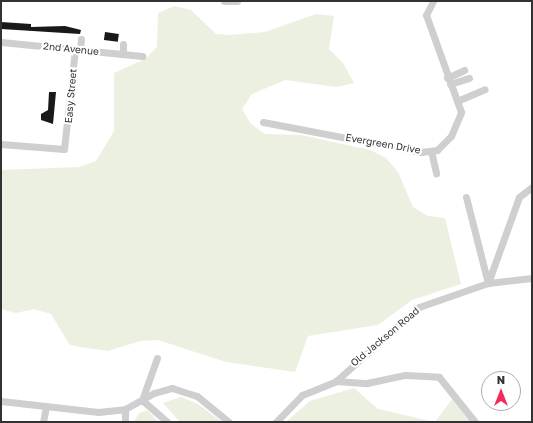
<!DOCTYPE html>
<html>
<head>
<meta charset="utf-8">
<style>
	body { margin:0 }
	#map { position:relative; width:533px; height:423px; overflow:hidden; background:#fff; font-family:"Golos Text",sans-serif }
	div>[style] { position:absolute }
	.green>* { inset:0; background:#ebf0e0 }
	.building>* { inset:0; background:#191919; transform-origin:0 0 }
	.minor>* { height:7px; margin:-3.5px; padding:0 3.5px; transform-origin:3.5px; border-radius:3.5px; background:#cfcfcf }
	span { translate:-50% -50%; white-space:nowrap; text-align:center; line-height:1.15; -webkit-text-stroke:4px #fff; paint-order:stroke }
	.street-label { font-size:10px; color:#323232 }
	.frame { position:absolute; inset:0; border:2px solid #323232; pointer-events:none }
	.north { position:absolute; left:481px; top:371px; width:40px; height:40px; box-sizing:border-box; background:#fff; border:1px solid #adadad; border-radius:50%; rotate:0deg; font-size:11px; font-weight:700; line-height:16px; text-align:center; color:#323232 }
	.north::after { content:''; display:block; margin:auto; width:14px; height:18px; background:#f32b5b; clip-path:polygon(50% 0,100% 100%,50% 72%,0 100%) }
</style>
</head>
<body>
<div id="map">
	<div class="green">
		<i style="clip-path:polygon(174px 6px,191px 10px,216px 34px,229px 35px,265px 32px,316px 14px,334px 16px,329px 49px,343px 63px,354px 83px,337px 87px,285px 80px,252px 94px,242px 109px,251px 124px,265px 134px,301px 135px,370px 150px,386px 158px,398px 172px,413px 207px,428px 216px,445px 218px,461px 284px,412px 300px,378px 325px,308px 336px,295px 372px,226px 362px,158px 340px,140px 341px,108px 351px,74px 346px,69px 344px,51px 314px,34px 309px,16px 313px,1px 309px,1px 170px,79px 167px,96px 161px,114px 131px,114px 73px,145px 59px,157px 47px,158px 13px)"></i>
		<i style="clip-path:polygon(354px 388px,378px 409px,435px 422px,455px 395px,471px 422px,286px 422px,310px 401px)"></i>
		<i style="clip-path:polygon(181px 397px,198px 404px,222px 422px,180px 422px,163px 403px)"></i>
		<i style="clip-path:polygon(147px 410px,159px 422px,134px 422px,139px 413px)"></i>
	</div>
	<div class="building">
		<i style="clip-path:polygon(1px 22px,31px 24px,31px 27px,65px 26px,81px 30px,80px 34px,1px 29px)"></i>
		<i style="left:105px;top:32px;width:14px;height:8px;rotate:8deg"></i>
		<i style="clip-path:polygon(49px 92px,56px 92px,53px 124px,41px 120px,41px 114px,48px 110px)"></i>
	</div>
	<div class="minor">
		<i style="left:224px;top:1px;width:13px"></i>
		<i style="left:1px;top:42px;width:142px;rotate:5.7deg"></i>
		<i style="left:80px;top:50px;width:11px;rotate:-85deg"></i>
		<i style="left:123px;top:54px;width:10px;rotate:-90deg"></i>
		<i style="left:447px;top:78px;width:19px;rotate:-25deg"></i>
		<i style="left:450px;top:84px;width:20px;rotate:-18deg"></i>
		<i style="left:457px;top:101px;width:30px;rotate:-23deg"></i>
		<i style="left:263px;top:122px;width:161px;rotate:10.8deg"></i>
		<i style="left:421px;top:152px;width:16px;rotate:-7deg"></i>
		<i style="left:437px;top:150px;width:20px;rotate:-45deg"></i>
		<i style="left:451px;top:136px;width:26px;rotate:-67deg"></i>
		<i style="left:461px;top:112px;width:103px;rotate:-109.8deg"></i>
		<i style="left:426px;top:15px;width:16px;rotate:-63deg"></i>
		<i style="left:1px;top:144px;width:63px;rotate:4.5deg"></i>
		<i style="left:64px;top:149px;width:101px;rotate:-83.7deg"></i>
		<i style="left:431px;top:151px;width:23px;rotate:77deg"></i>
		<i style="left:466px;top:197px;width:89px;rotate:75.7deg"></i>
		<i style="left:488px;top:283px;width:91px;rotate:-70.2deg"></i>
		<i style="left:519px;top:197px;width:16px;rotate:-38deg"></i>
		<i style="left:157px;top:358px;width:45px;rotate:109.7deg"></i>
		<i style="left:142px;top:400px;width:33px;rotate:41deg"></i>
		<i style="left:336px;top:381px;width:111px;rotate:-41.7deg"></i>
		<i style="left:419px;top:307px;width:73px;rotate:-19.2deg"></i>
		<i style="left:488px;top:283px;width:44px;rotate:-6.5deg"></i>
		<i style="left:1px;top:401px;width:98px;rotate:6.5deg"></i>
		<i style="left:98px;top:412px;width:27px;rotate:-6deg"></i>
		<i style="left:125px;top:409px;width:33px;rotate:-29deg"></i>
		<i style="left:154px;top:393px;width:19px;rotate:-16deg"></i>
		<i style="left:172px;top:388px;width:26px;rotate:18deg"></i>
		<i style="left:197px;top:396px;width:41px;rotate:39.1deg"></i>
		<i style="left:43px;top:422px;width:16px;rotate:-79deg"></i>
		<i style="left:125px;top:422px;width:13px;rotate:-90deg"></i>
		<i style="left:276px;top:422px;width:37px;rotate:-46deg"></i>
		<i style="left:302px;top:395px;width:37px;rotate:-22deg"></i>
		<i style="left:336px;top:381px;width:31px;rotate:4deg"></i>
		<i style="left:367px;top:383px;width:39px;rotate:-12deg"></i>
		<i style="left:405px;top:375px;width:34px;rotate:3deg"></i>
		<i style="left:439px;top:377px;width:58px;rotate:51.3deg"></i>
	</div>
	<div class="street-label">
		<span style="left:71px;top:49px;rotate:6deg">2nd Avenue</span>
		<span style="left:71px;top:96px;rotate:-85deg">Easy Street</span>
		<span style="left:383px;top:144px;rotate:10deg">Evergreen Drive</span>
		<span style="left:385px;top:337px;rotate:-40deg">Old Jackson Road</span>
	</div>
	<div class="frame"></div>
	<div class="north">N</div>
</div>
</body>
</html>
